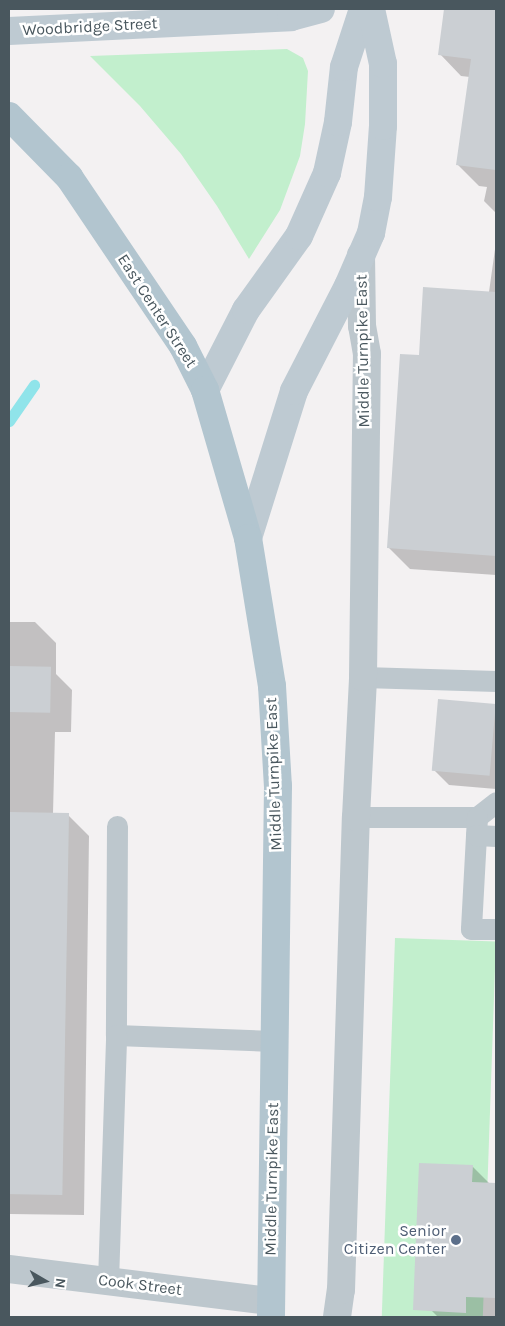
<!DOCTYPE html>
<html>
<head>
<meta charset="utf-8">
<style>
	body { margin:0 }
	#map { position:relative; width:505px; height:1326px; overflow:hidden; background:#f3f1f2; font-family:Karla,sans-serif }
	div>[style] { position:absolute }
	.green>* { inset:0; background:#c2efcd; transform-origin:0 0 }
	.shadow>* { inset:0; background:#0003 }
	.stream>* { height:11px; margin:-5.5px; padding:0 5.5px; transform-origin:5.5px; border-radius:5.5px; background:#90e4ea }
	.building>* { inset:0; background:#cbcfd3; transform-origin:0 0 }
	.lane>* { height:21px; margin:-10.5px; padding:0 10.5px; transform-origin:10.5px; border-radius:10.5px; background:#bdc7cd }
	.street>* { height:28px; margin:-14px; padding:0 14px; transform-origin:14px; border-radius:14px; background:#bdc7cd }
	.secondary>* { height:28px; margin:-14px; padding:0 14px; transform-origin:14px; border-radius:14px; background:#becad2 }
	.primary>* { height:28px; margin:-14px; padding:0 14px; transform-origin:14px; border-radius:14px; background:#b2c5cf }
	.dots>* { width:14px; height:14px; translate:-50% -50%; box-sizing:border-box; border:2px solid #fff; border-radius:50% }
	span { translate:-50% -50%; white-space:nowrap; text-align:center; line-height:1.15; -webkit-text-stroke:5px #fff; paint-order:stroke }
	.street-label { font-size:16px; color:#49575e }
	.service-label { font-size:16px; color:#4e5e75 }
	.right { translate:-100% -50%; text-align:right }
	.frame { position:absolute; inset:0; border:10px solid #49575e; pointer-events:none }
	.north { position:absolute; left:20px; top:1256px; width:50px; height:50px; -webkit-text-stroke:4px #fff; paint-order:stroke; rotate:98deg; font-size:14px; font-weight:700; line-height:20px; text-align:center; color:#49575e }
	.north::after { content:''; display:block; margin:auto; width:18px; height:22px; background:#49575e; clip-path:polygon(50% 0,100% 100%,50% 72%,0 100%) }
</style>
</head>
<body>
<div id="map">
	<div class="green">
		<i style="clip-path:polygon(287px 49px,303px 58px,308px 71px,305px 124px,300px 156px,280px 210px,249px 259px,217px 206px,181px 154px,140px 106px,90px 56px)"></i>
		<i style="left:395px;top:938px;width:101px;height:379px;rotate:2deg"></i>
	</div>
	<div class="shadow">
		<i style="clip-path:polygon(445px 9px,496px 9px,496px 213px,484px 201px,487px 187px,479px 186px,457px 164px,470px 77px,461px 76px,440px 54px)"></i>
		<i style="clip-path:polygon(496px 242px,496px 575px,410px 569px,389px 548px,420px 356px,489px 292px)"></i>
		<i style="clip-path:polygon(9px 622px,35px 622px,56px 643px,56px 674px,72px 690px,71px 732px,55px 732px,53px 814px,68px 815px,89px 836px,84px 1215px,9px 1214px)"></i>
		<i style="clip-path:polygon(439px 701px,496px 705px,496px 789px,449px 785px,434px 770px)"></i>
		<i style="clip-path:polygon(472px 1166px,490px 1184px,496px 1184px,496px 1317px,437px 1316px,415px 1294px)"></i>
	</div>
	<div class="stream">
		<i style="left:9px;top:421px;width:44px;rotate:-55.2deg"></i>
	</div>
	<div class="building">
		<i style="clip-path:polygon(444px 9px,496px 9px,496px 170px,456px 165px,471px 59px,438px 55px)"></i>
		<i style="clip-path:polygon(423px 287px,496px 292px,496px 556px,387px 548px,400px 354px,419px 355px)"></i>
		<i style="left:9px;top:666px;width:42px;height:46px;rotate:1deg"></i>
		<i style="left:438px;top:699px;width:58px;height:72px;rotate:5deg"></i>
		<i style="left:9px;top:812px;width:60px;height:382px;rotate:1deg"></i>
		<i style="clip-path:polygon(419px 1163px,473px 1165px,472px 1182px,496px 1183px,496px 1298px,466px 1297px,466px 1313px,413px 1310px)"></i>
	</div>
	<div class="lane">
		<i style="left:363px;top:677px;width:133px;rotate:1.7deg"></i>
		<i style="left:356px;top:817px;width:121px"></i>
		<i style="left:477px;top:817px;width:24px;rotate:-38deg"></i>
		<i style="left:477px;top:817px;width:112px;rotate:93.1deg"></i>
		<i style="left:471px;top:929px;width:25px"></i>
		<i style="left:117px;top:826px;width:209px;rotate:90.3deg"></i>
		<i style="left:116px;top:1035px;width:158px;rotate:2.2deg"></i>
		<i style="left:476px;top:835px;width:20px;rotate:3deg"></i>
		<i style="left:108px;top:1281px;width:246px;rotate:-88.1deg"></i>
	</div>
	<div class="street">
		<i style="left:9px;top:1269px;width:264px;rotate:7deg"></i>
		<i style="left:337px;top:1317px;width:27px;rotate:-82deg"></i>
		<i style="left:341px;top:1290px;width:473px;rotate:-88.2deg"></i>
		<i style="left:356px;top:817px;width:140px;rotate:-87.1deg"></i>
		<i style="left:363px;top:677px;width:323px;rotate:-89.3deg"></i>
		<i style="left:367px;top:354px;width:28px;rotate:-100deg"></i>
		<i style="left:362px;top:326px;width:71px;rotate:-90.8deg"></i>
	</div>
	<div class="secondary">
		<i style="left:9px;top:31px;width:282px;rotate:-2.8deg"></i>
		<i style="left:291px;top:17px;width:31px;rotate:-15deg"></i>
		<i style="left:205px;top:390px;width:90px;rotate:-62.9deg"></i>
		<i style="left:246px;top:310px;width:91px;rotate:-54.4deg"></i>
		<i style="left:299px;top:236px;width:69px;rotate:-66deg"></i>
		<i style="left:327px;top:173px;width:52px;rotate:-77.8deg"></i>
		<i style="left:338px;top:122px;width:55px;rotate:-83.8deg"></i>
		<i style="left:344px;top:67px;width:61px;rotate:-71.9deg"></i>
		<i style="left:248px;top:538px;width:154px;rotate:-72.6deg"></i>
		<i style="left:294px;top:391px;width:118px;rotate:-62.8deg"></i>
		<i style="left:348px;top:286px;width:58px;rotate:-66.5deg"></i>
		<i style="left:371px;top:233px;width:37px;rotate:-79deg"></i>
		<i style="left:378px;top:197px;width:71px;rotate:-86deg"></i>
		<i style="left:383px;top:126px;width:62px;rotate:-90deg"></i>
		<i style="left:383px;top:64px;width:56px;rotate:-102.3deg"></i>
	</div>
	<div class="primary">
		<i style="left:9px;top:116px;width:86px;rotate:45.5deg"></i>
		<i style="left:69px;top:177px;width:204px;rotate:56deg"></i>
		<i style="left:183px;top:346px;width:49px;rotate:63.4deg"></i>
		<i style="left:205px;top:390px;width:154px;rotate:73.8deg"></i>
		<i style="left:248px;top:538px;width:150px;rotate:80.8deg"></i>
		<i style="left:272px;top:686px;width:100px;rotate:86.6deg"></i>
		<i style="left:278px;top:786px;width:531px;rotate:90.76deg"></i>
	</div>
	<div class="dots">
		<i style="left:456px;top:1240px;background:#5c6f8a"></i>
	</div>
	<div class="street-label">
		<span style="left:90px;top:27px;rotate:-3deg">Woodbridge Street</span>
		<span style="left:157px;top:311px;rotate:57deg">East Center Street</span>
		<span style="left:363px;top:351px;rotate:-91deg">Middle Turnpike East</span>
		<span style="left:274px;top:774px;rotate:-92deg">Middle Turnpike East</span>
		<span style="left:272px;top:1179px;rotate:-89deg">Middle Turnpike East</span>
		<span style="left:140px;top:1285px;rotate:7deg">Cook Street</span>
	</div>
	<div class="service-label">
		<span class="right" style="left:446px;top:1240px">Senior<br>Citizen Center</span>
	</div>
	<div class="frame"></div>
	<div class="north">N</div>
</div>
</body>
</html>
